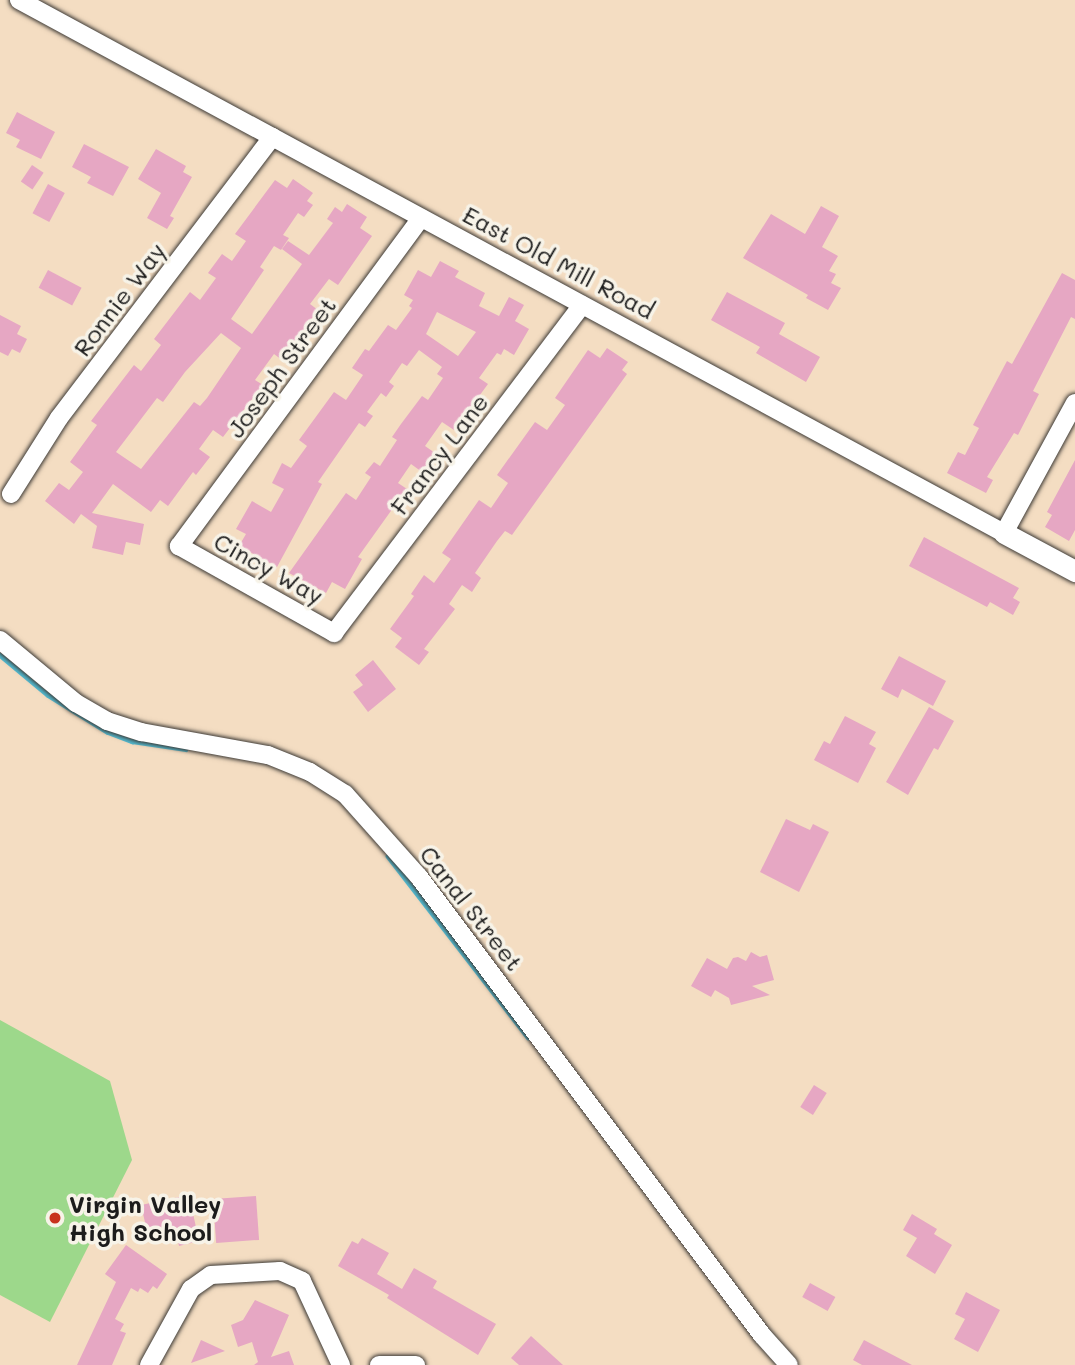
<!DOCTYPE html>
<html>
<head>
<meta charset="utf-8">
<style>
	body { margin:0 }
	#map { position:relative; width:1075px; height:1365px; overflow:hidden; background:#f4ddc2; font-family:Mali,sans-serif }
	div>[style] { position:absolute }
	.green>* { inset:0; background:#9dd88b }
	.stream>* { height:4.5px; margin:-2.25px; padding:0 2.25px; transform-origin:2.25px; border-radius:2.25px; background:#54bcd2 }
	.building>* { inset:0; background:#e6a7c3; transform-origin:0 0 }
	.roads { filter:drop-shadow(0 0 2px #3c3935) drop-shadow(0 0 2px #3c3935) }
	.minor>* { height:18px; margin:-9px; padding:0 9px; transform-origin:9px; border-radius:9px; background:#fff }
	.tertiary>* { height:21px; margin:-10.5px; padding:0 10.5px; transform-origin:10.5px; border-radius:10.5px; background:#fff }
	.dots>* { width:19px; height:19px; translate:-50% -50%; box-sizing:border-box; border:4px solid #f7f3e8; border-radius:50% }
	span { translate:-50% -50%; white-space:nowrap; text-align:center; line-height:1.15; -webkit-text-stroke:7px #f7f3e8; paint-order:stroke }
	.street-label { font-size:24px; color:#1c1c1c }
	.poi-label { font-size:24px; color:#1c1c1c; font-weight:700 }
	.left { translate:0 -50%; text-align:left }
</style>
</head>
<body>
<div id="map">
	<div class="green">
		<i style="clip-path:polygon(0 1020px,110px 1081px,132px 1160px,50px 1322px,0 1295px)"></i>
	</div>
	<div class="stream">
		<i style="left:0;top:655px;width:62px;rotate:39.8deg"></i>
		<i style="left:48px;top:695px;width:70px;rotate:31.7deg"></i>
		<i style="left:108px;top:732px;width:26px;rotate:21deg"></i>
		<i style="left:132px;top:741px;width:54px;rotate:8.6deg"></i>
		<i style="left:388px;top:856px;width:229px;rotate:52.3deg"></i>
	</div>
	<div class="building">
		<i style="clip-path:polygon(17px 112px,55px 132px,41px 159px,16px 147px,20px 140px,6px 133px)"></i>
		<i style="clip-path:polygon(84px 144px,129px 167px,113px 196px,87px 183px,91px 177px,72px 167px)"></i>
		<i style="clip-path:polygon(156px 149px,186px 166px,183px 172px,192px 177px,170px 216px,174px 218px,167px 229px,147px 218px,161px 193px,138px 179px)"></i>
		<i style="left:32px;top:165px;width:14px;height:20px;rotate:34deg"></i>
		<i style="clip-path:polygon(evenodd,293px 179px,313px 193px,307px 201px,313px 205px,304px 217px,298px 213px,283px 235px,289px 238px,281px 250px,274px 246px,260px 267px,264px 270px,231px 319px,252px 334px,302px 264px,282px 249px,288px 241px,309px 255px,333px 223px,327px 219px,335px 207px,342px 212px,347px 204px,367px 217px,360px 228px,372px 236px,338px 285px,329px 279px,310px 304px,318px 310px,282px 360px,274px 354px,255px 380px,263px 385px,223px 437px,213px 430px,199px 449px,210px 457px,196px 475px,193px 472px,168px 506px,160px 500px,151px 512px,113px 484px,92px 513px,144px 524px,140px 545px,126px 542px,123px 555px,92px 548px,97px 526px,81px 514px,74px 524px,45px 501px,59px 483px,69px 490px,83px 472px,70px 462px,97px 425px,91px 421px,134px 365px,141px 371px,161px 345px,154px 339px,190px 292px,200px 300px,216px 278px,208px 273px,222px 254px,232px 261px,246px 241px,235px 234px,275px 180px,287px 188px,293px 179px,221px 333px,241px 348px,207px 398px,200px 406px,194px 402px,141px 469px,116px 452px,157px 398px,163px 402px,185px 372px,221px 333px)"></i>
		<i style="left:48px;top:184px;width:19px;height:33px;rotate:28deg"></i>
		<i style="clip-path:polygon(821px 206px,839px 216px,822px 247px,838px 256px,829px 271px,836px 274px,831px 283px,841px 288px,828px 310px,806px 298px,808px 295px,743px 258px,771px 214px,805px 234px)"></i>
		<i style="clip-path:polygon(evenodd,440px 261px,459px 271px,455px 277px,485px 293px,479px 306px,499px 316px,509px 297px,524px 305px,515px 321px,529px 329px,514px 355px,504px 349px,501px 355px,497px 353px,479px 378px,488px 384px,454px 430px,442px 422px,425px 446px,435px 453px,422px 472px,411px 464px,398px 483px,410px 491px,396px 510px,393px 508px,358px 557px,362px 559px,345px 589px,332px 582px,326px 593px,289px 573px,346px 493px,356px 500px,371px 477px,365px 473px,374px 462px,380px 466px,397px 440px,392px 437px,401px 424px,422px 396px,428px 400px,443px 378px,437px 374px,442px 367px,419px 350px,407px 366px,402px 363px,389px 382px,394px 386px,386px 397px,381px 393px,367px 412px,373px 416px,365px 427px,359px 423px,318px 482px,322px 484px,277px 567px,239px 546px,246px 534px,236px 529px,252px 501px,271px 512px,284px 489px,272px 483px,282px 463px,291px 468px,307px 446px,299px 440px,334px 392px,346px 400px,363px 375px,352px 368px,365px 349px,369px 351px,388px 325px,396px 330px,412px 308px,409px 306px,413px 300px,404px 295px,418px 270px,431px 277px,440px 261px,437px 312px,476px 332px,458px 356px,426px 334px,437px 312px)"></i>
		<i style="left:48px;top:270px;width:38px;height:20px;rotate:28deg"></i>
		<i style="clip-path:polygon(1062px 273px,1075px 280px,1075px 319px,1071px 317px,1033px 391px,1039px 394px,1018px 435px,1014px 433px,987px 477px,993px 480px,986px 493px,947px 473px,958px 452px,965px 455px,979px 428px,973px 425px,1007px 361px,1012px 364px)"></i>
		<i style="clip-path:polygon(727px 292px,785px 323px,779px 334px,820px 357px,806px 382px,756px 353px,760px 347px,711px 320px)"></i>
		<i style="clip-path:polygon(0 315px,21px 326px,17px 334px,27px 339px,20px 353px,12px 349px,8px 356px,0 352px)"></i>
		<i style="clip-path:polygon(607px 348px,628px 362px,622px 370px,627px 374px,512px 535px,505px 531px,497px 541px,475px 573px,481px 578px,472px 592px,462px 585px,449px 604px,455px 609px,424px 649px,429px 652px,419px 665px,395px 647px,402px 638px,390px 629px,414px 596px,411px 594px,424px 575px,434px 583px,451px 559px,442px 553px,479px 500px,491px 508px,508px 483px,497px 475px,535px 422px,547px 430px,565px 405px,555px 398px,588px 350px,600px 358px)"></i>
		<i style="clip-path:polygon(1075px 460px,1075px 530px,1069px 541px,1045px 527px,1052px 515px,1047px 512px)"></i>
		<i style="clip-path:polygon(924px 537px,1019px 588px,1013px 598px,1020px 602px,1013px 615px,990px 602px,987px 607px,909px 566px)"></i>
		<i style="clip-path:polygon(899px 656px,946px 681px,933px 706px,902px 689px,898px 698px,881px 689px)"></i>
		<i style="clip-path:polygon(373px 660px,396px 689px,368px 712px,353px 692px,363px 685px,355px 675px)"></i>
		<i style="clip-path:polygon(929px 707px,954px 721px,938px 750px,934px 748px,908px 795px,886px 782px)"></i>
		<i style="clip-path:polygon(845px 716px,876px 732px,869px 744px,876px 748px,858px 783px,814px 760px,824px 741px,830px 744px)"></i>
		<i style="clip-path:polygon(786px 819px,810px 830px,813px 824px,829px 832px,799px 892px,760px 872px)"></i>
		<i style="clip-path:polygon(751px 952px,760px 957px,767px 955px,774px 980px,752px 986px,770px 995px,731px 1005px,729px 998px,715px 990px,711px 997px,691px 986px,707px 958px,727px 969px,733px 958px,738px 957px,746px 961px)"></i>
		<i style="left:814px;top:1085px;width:15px;height:26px;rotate:32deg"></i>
		<i style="clip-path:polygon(189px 1195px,199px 1241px,179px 1246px,176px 1232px,157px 1236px,155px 1229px,147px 1231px,141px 1205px)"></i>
		<i style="left:256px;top:1196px;width:44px;height:43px;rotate:86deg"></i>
		<i style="clip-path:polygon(912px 1214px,937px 1229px,934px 1234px,952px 1245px,935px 1274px,906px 1256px,917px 1238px,903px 1230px)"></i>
		<i style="clip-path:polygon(362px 1238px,389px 1253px,377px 1274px,402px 1289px,414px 1268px,437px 1281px,433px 1288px,496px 1324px,478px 1355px,387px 1298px,389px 1295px,338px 1266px,352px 1241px,358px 1244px)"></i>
		<i style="clip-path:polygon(126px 1245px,167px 1274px,157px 1289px,153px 1286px,148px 1293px,140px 1288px,138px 1292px,131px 1288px,115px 1319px,124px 1324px,120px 1331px,126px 1333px,112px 1365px,77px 1365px,116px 1282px,105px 1274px)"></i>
		<i style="left:810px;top:1283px;width:29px;height:16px;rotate:29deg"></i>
		<i style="clip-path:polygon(966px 1292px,1000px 1310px,978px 1352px,954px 1339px,965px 1319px,955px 1314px)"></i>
		<i style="clip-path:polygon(255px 1300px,289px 1315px,271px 1357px,289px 1351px,294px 1365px,254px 1365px,258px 1362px,252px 1342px,238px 1347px,231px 1325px,243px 1320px)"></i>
		<i style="clip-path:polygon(531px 1336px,563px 1365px,519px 1365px,511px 1358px)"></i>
		<i style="clip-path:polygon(201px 1340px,225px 1351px,191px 1363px)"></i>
		<i style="clip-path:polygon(864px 1340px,912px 1365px,862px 1365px,853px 1360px)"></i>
	</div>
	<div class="roads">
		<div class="minor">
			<i style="left:19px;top:0;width:1120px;rotate:28.42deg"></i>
			<i style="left:1004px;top:533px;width:148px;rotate:-61.4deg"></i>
			<i style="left:421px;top:218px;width:408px;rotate:126.4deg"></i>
			<i style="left:179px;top:546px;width:178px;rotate:29.3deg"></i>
			<i style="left:334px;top:633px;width:411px;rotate:-52.9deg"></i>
			<i style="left:11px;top:494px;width:90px;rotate:-57.7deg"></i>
			<i style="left:59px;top:418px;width:353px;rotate:-52.8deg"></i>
			<i style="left:0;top:640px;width:99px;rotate:39.7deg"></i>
			<i style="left:76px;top:703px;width:36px;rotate:30deg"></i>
			<i style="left:107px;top:721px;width:36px;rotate:18deg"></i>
			<i style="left:141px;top:732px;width:129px;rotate:10.3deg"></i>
			<i style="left:268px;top:755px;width:45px;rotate:22deg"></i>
			<i style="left:310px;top:772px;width:41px;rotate:32.2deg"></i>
			<i style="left:345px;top:794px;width:111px;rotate:48.3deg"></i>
			<i style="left:419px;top:877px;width:572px;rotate:53.17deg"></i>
			<i style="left:762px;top:1335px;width:40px;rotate:48deg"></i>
			<i style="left:149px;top:1365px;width:87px;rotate:-61.1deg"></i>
			<i style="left:191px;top:1289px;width:24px;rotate:-35deg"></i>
			<i style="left:211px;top:1275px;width:69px;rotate:-3.3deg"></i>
			<i style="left:280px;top:1271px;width:24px;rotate:24deg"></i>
			<i style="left:302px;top:1281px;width:93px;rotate:65.1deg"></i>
			<i style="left:379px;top:1365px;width:37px"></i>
		</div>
		<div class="tertiary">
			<i style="left:1004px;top:533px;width:81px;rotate:28.2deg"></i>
		</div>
	</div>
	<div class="dots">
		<i style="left:55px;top:1218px;background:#c8321e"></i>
	</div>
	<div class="street-label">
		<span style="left:559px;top:262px;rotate:28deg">East Old Mill Road</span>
		<span style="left:119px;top:299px;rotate:-53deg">Ronnie Way</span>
		<span style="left:281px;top:367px;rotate:-54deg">Joseph Street</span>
		<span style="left:439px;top:454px;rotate:-53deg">Francy Lane</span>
		<span style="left:269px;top:568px;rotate:29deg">Cincy Way</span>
		<span style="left:472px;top:908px;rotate:52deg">Canal Street</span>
	</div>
	<div class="poi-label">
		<span class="left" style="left:69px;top:1218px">Virgin Valley<br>High School</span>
	</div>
</div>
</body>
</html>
